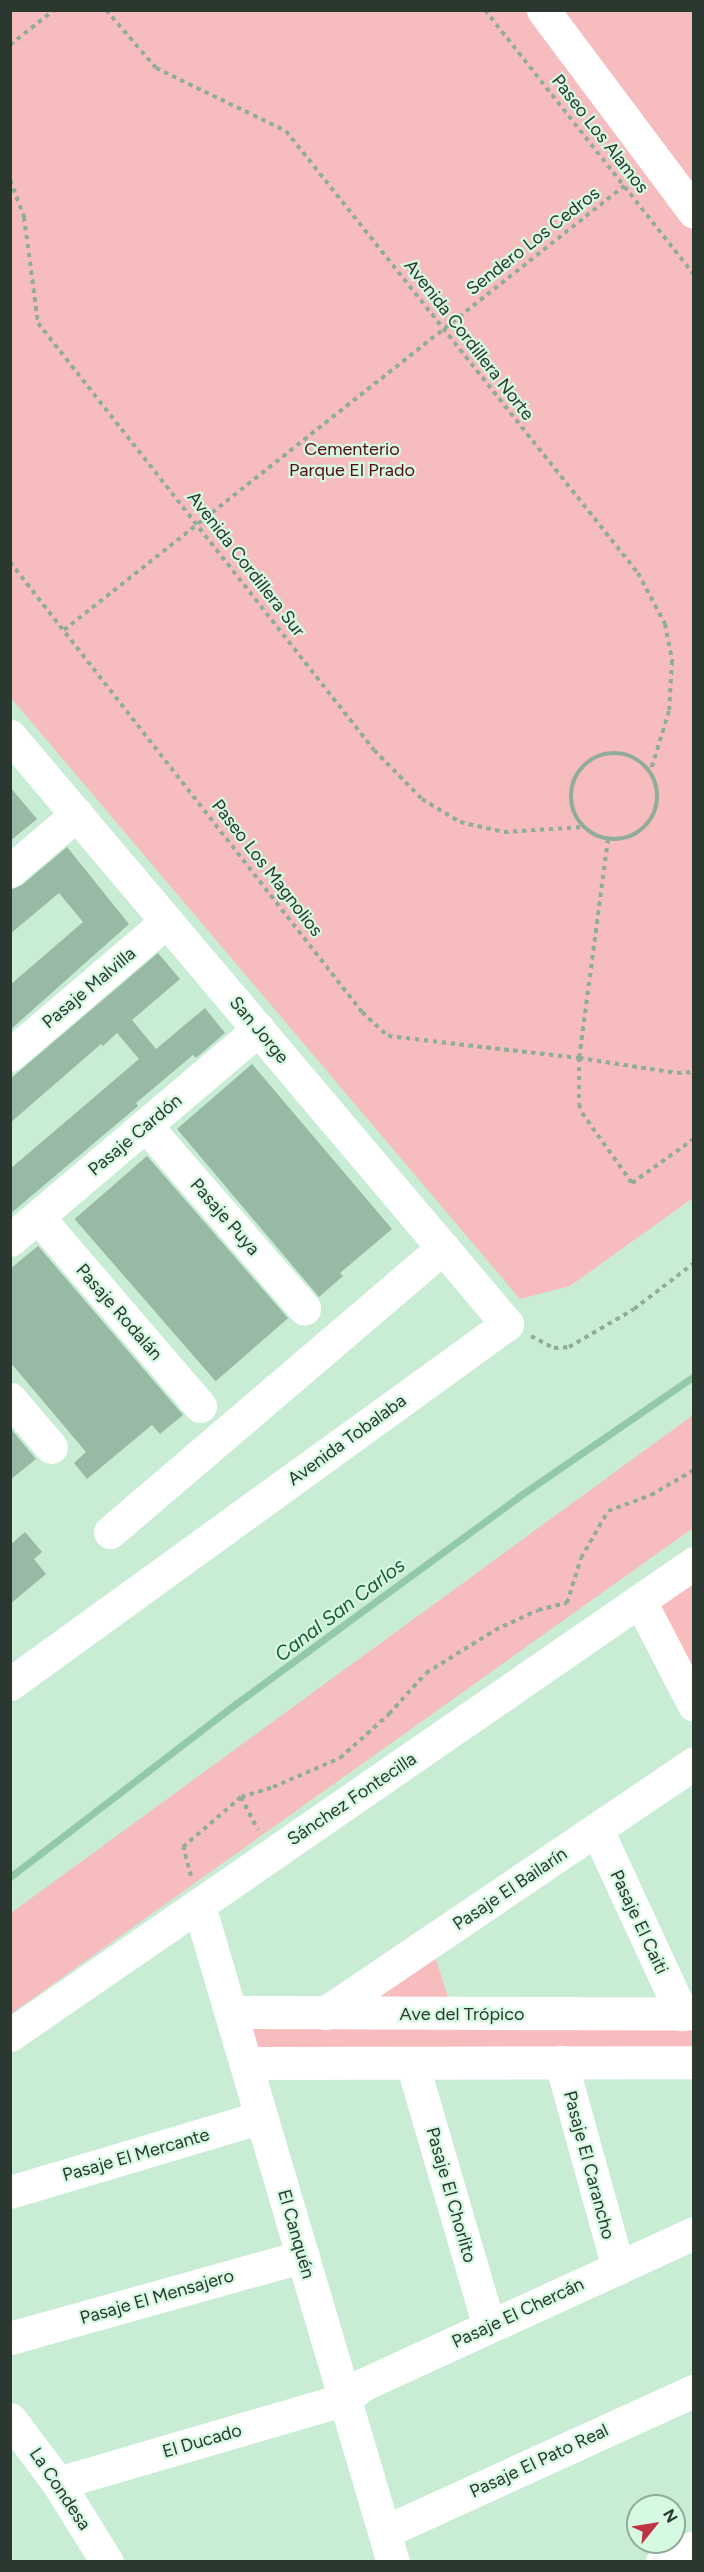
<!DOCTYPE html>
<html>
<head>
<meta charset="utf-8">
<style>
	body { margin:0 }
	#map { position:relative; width:704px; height:2572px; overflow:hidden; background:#c9ecd5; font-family:Figtree,sans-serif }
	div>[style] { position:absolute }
	.green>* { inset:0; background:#f7bdbe; transform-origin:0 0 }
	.stream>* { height:7px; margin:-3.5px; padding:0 3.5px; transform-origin:3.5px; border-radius:3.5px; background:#92caa7 }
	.building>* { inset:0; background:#98baa4; transform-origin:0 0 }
	.path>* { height:4px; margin-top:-2px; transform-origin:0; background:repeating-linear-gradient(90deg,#90ac9a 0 4.5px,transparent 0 9px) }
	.path>.ring { margin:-2px; padding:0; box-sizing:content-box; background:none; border:4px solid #90ac9a; border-radius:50% }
	.minor>* { height:33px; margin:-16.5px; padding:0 16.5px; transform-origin:16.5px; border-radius:16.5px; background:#fff }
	span { translate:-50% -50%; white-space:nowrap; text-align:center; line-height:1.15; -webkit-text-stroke:4.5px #d6f9e2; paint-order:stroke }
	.street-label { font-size:18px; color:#2a382f }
	.park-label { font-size:18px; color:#560916 }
	.water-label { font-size:20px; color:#1a5b39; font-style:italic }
	.frame { position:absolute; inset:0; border:12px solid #2a382f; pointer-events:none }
	.north { position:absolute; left:626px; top:2494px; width:60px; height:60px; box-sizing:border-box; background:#d6f9e2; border:2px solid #91ac9a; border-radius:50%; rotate:60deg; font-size:16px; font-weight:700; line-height:24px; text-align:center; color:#2a382f }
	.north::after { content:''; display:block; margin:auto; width:21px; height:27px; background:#c23245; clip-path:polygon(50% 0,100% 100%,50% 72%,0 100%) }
</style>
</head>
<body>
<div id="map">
	<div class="green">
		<i style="clip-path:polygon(10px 11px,693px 11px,693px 1198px,570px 1286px,520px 1299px,11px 698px)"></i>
		<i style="clip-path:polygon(693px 1415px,693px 1528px,11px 2014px,11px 1913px)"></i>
		<i style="clip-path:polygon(693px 1574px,693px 1683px,649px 1604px)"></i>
		<i style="clip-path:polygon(434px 1953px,450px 2004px,359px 2009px)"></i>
		<i style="left:693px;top:2022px;width:27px;height:445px;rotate:90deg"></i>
	</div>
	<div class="stream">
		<i style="left:10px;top:1877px;width:286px;rotate:-37.5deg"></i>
		<i style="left:237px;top:1703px;width:348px;rotate:-36.2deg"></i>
		<i style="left:518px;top:1497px;width:214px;rotate:-34.5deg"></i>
	</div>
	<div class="building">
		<i style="clip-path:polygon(10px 787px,37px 819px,10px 841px)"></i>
		<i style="clip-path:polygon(67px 847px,129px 924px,10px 1030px,10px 985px,83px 922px,59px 893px,10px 934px,10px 890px,22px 885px)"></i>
		<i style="clip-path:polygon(158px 953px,180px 979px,132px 1020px,156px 1049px,205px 1008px,225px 1033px,196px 1058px,193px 1055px,136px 1103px,138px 1106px,10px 1214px,10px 1169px,139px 1059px,117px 1033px,103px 1046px,101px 1044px,10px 1123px,10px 1079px)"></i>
		<i style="clip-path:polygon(252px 1064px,392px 1229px,340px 1273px,343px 1276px,319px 1297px,177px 1129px)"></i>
		<i style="left:147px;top:1156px;width:215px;height:96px;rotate:49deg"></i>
		<i style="clip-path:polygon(38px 1246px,183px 1415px,160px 1434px,152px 1425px,87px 1479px,74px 1463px,86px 1452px,10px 1362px,10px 1269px)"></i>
		<i style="clip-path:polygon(10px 1428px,36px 1459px,10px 1480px)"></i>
		<i style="clip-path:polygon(25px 1532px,42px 1552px,34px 1559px,46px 1574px,10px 1604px,10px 1545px)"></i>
	</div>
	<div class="path">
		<i style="left:106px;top:10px;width:77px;rotate:49.2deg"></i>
		<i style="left:156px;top:68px;width:144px;rotate:25.9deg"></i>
		<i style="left:286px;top:131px;width:565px;rotate:51.47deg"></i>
		<i style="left:638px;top:573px;width:58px;rotate:62.1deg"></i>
		<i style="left:665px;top:624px;width:38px;rotate:79deg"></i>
		<i style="left:672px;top:661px;width:50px;rotate:93.4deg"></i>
		<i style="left:669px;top:711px;width:65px;rotate:107deg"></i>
		<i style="left:485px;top:10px;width:337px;rotate:51.7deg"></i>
		<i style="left:10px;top:45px;width:56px;rotate:-38.5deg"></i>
		<i style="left:10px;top:180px;width:40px;rotate:69deg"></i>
		<i style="left:24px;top:217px;width:107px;rotate:82.5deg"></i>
		<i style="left:38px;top:323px;width:543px;rotate:51.8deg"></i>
		<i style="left:374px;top:750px;width:69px;rotate:45.6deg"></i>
		<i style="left:422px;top:799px;width:44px;rotate:31.2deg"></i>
		<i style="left:460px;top:822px;width:45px;rotate:12.8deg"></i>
		<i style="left:504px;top:832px;width:80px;rotate:-3.6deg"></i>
		<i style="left:10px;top:562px;width:571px;rotate:51.97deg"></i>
		<i style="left:362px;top:1012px;width:35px;rotate:43deg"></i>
		<i style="left:388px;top:1036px;width:192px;rotate:6.6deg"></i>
		<i style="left:579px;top:1058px;width:99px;rotate:8.7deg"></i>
		<i style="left:677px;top:1073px;width:17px;rotate:-3deg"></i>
		<i style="left:64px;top:630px;width:715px;rotate:-38.41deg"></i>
		<i class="ring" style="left:571px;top:753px;width:82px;height:82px"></i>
		<i style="left:608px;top:839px;width:221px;rotate:97.5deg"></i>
		<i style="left:579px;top:1058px;width:46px;rotate:90deg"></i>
		<i style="left:579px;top:1104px;width:9px;rotate:72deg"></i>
		<i style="left:582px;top:1113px;width:86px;rotate:54.5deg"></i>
		<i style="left:632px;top:1183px;width:76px;rotate:-35.4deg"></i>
		<i style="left:531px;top:1336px;width:26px;rotate:28deg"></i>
		<i style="left:554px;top:1348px;width:15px;rotate:-4deg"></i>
		<i style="left:569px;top:1347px;width:75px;rotate:-30.3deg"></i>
		<i style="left:634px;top:1309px;width:76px;rotate:-37.5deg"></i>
		<i style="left:241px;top:1797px;width:37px;rotate:63deg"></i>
		<i style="left:191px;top:1876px;width:30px;rotate:-105deg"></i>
		<i style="left:183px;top:1847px;width:77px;rotate:-40.8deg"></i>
		<i style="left:241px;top:1797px;width:34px;rotate:-17deg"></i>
		<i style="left:273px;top:1787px;width:73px;rotate:-23.4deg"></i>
		<i style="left:340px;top:1758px;width:66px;rotate:-41.9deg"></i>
		<i style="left:389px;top:1714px;width:55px;rotate:-47.9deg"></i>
		<i style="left:426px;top:1673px;width:81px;rotate:-31.9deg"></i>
		<i style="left:495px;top:1630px;width:47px;rotate:-24.9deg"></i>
		<i style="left:538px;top:1610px;width:30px;rotate:-14deg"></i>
		<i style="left:567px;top:1603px;width:47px;rotate:-72.7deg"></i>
		<i style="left:581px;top:1558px;width:54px;rotate:-60.1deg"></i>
		<i style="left:608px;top:1511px;width:46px;rotate:-20.4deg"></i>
		<i style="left:651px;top:1495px;width:50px;rotate:-30.2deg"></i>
	</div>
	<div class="minor">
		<i style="left:543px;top:10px;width:252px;rotate:53.2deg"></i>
		<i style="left:10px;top:736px;width:770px;rotate:49.79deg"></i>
		<i style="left:507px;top:1324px;width:614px;rotate:144.08deg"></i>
		<i style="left:10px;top:871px;width:88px;rotate:-40.4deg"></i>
		<i style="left:10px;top:1055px;width:206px;rotate:-40.5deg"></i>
		<i style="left:147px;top:1127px;width:240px;rotate:49.1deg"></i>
		<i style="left:38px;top:1217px;width:249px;rotate:49.4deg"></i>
		<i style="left:10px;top:1240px;width:326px;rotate:-40.3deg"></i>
		<i style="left:10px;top:1399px;width:63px;rotate:49.5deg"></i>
		<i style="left:110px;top:1532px;width:438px;rotate:-40.5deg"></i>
		<i style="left:640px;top:1601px;width:117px;rotate:62.6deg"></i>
		<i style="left:597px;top:1830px;width:203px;rotate:65.2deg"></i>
		<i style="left:199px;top:1906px;width:684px;rotate:73.53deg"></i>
		<i style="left:231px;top:2012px;width:463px;rotate:0.2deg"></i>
		<i style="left:325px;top:2013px;width:446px;rotate:-34.1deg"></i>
		<i style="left:10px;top:2035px;width:831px;rotate:-34.61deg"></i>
		<i style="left:561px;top:2062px;width:214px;rotate:74.5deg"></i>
		<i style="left:246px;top:2063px;width:448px;rotate:-0.1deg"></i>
		<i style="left:412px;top:2063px;width:274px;rotate:73.7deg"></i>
		<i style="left:10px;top:2192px;width:262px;rotate:-16.6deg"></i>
		<i style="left:10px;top:2338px;width:304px;rotate:-15.6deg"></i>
		<i style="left:10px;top:2419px;width:80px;rotate:53.1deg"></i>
		<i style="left:58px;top:2483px;width:93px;rotate:58.2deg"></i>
		<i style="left:58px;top:2483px;width:299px;rotate:-16.3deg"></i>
		<i style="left:345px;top:2399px;width:22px;rotate:-39deg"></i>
		<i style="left:362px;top:2385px;width:365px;rotate:-24.6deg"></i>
		<i style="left:384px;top:2532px;width:341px;rotate:-24.5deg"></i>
		<i style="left:662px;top:2562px;width:35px;rotate:-25deg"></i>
	</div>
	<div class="street-label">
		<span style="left:600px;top:134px;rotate:52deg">Paseo Los Alamos</span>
		<span style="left:533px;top:241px;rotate:-38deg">Sendero Los Cedros</span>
		<span style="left:469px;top:340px;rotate:52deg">Avenida Cordillera Norte</span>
		<span style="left:246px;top:564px;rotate:52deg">Avenida Cordillera Sur</span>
		<span style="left:267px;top:868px;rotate:52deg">Paseo Los Magnolios</span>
		<span style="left:89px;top:988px;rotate:-40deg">Pasaje Malvilla</span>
		<span style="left:259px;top:1030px;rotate:50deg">San Jorge</span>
		<span style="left:135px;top:1135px;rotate:-40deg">Pasaje Cardón</span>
		<span style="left:225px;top:1217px;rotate:49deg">Pasaje Puya</span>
		<span style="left:119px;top:1312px;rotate:49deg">Pasaje Rodalán</span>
		<span style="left:347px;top:1440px;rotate:-36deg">Avenida Tobalaba</span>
		<span style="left:352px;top:1799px;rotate:-34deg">Sánchez Fontecilla</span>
		<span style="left:510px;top:1889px;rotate:-34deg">Pasaje El Bailarín</span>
		<span style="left:639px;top:1922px;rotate:65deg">Pasaje El Caiti</span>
		<span style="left:462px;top:2014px">Ave del Trópico</span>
		<span style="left:136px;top:2155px;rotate:-16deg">Pasaje El Mercante</span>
		<span style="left:589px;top:2165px;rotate:75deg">Pasaje El Carancho</span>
		<span style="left:451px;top:2195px;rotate:74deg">Pasaje El Chorlito</span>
		<span style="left:296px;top:2234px;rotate:74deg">El Canquén</span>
		<span style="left:157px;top:2297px;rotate:-16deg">Pasaje El Mensajero</span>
		<span style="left:518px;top:2313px;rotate:-25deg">Pasaje El Chercán</span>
		<span style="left:202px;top:2441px;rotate:-16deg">El Ducado</span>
		<span style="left:539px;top:2461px;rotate:-25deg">Pasaje El Pato Real</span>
		<span style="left:60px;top:2489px;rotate:56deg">La Condesa</span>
	</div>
	<div class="park-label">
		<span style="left:352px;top:460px">Cementerio<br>Parque El Prado</span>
	</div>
	<div class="water-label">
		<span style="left:340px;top:1610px;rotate:-37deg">Canal San Carlos</span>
	</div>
	<div class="frame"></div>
	<div class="north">N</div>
</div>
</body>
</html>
